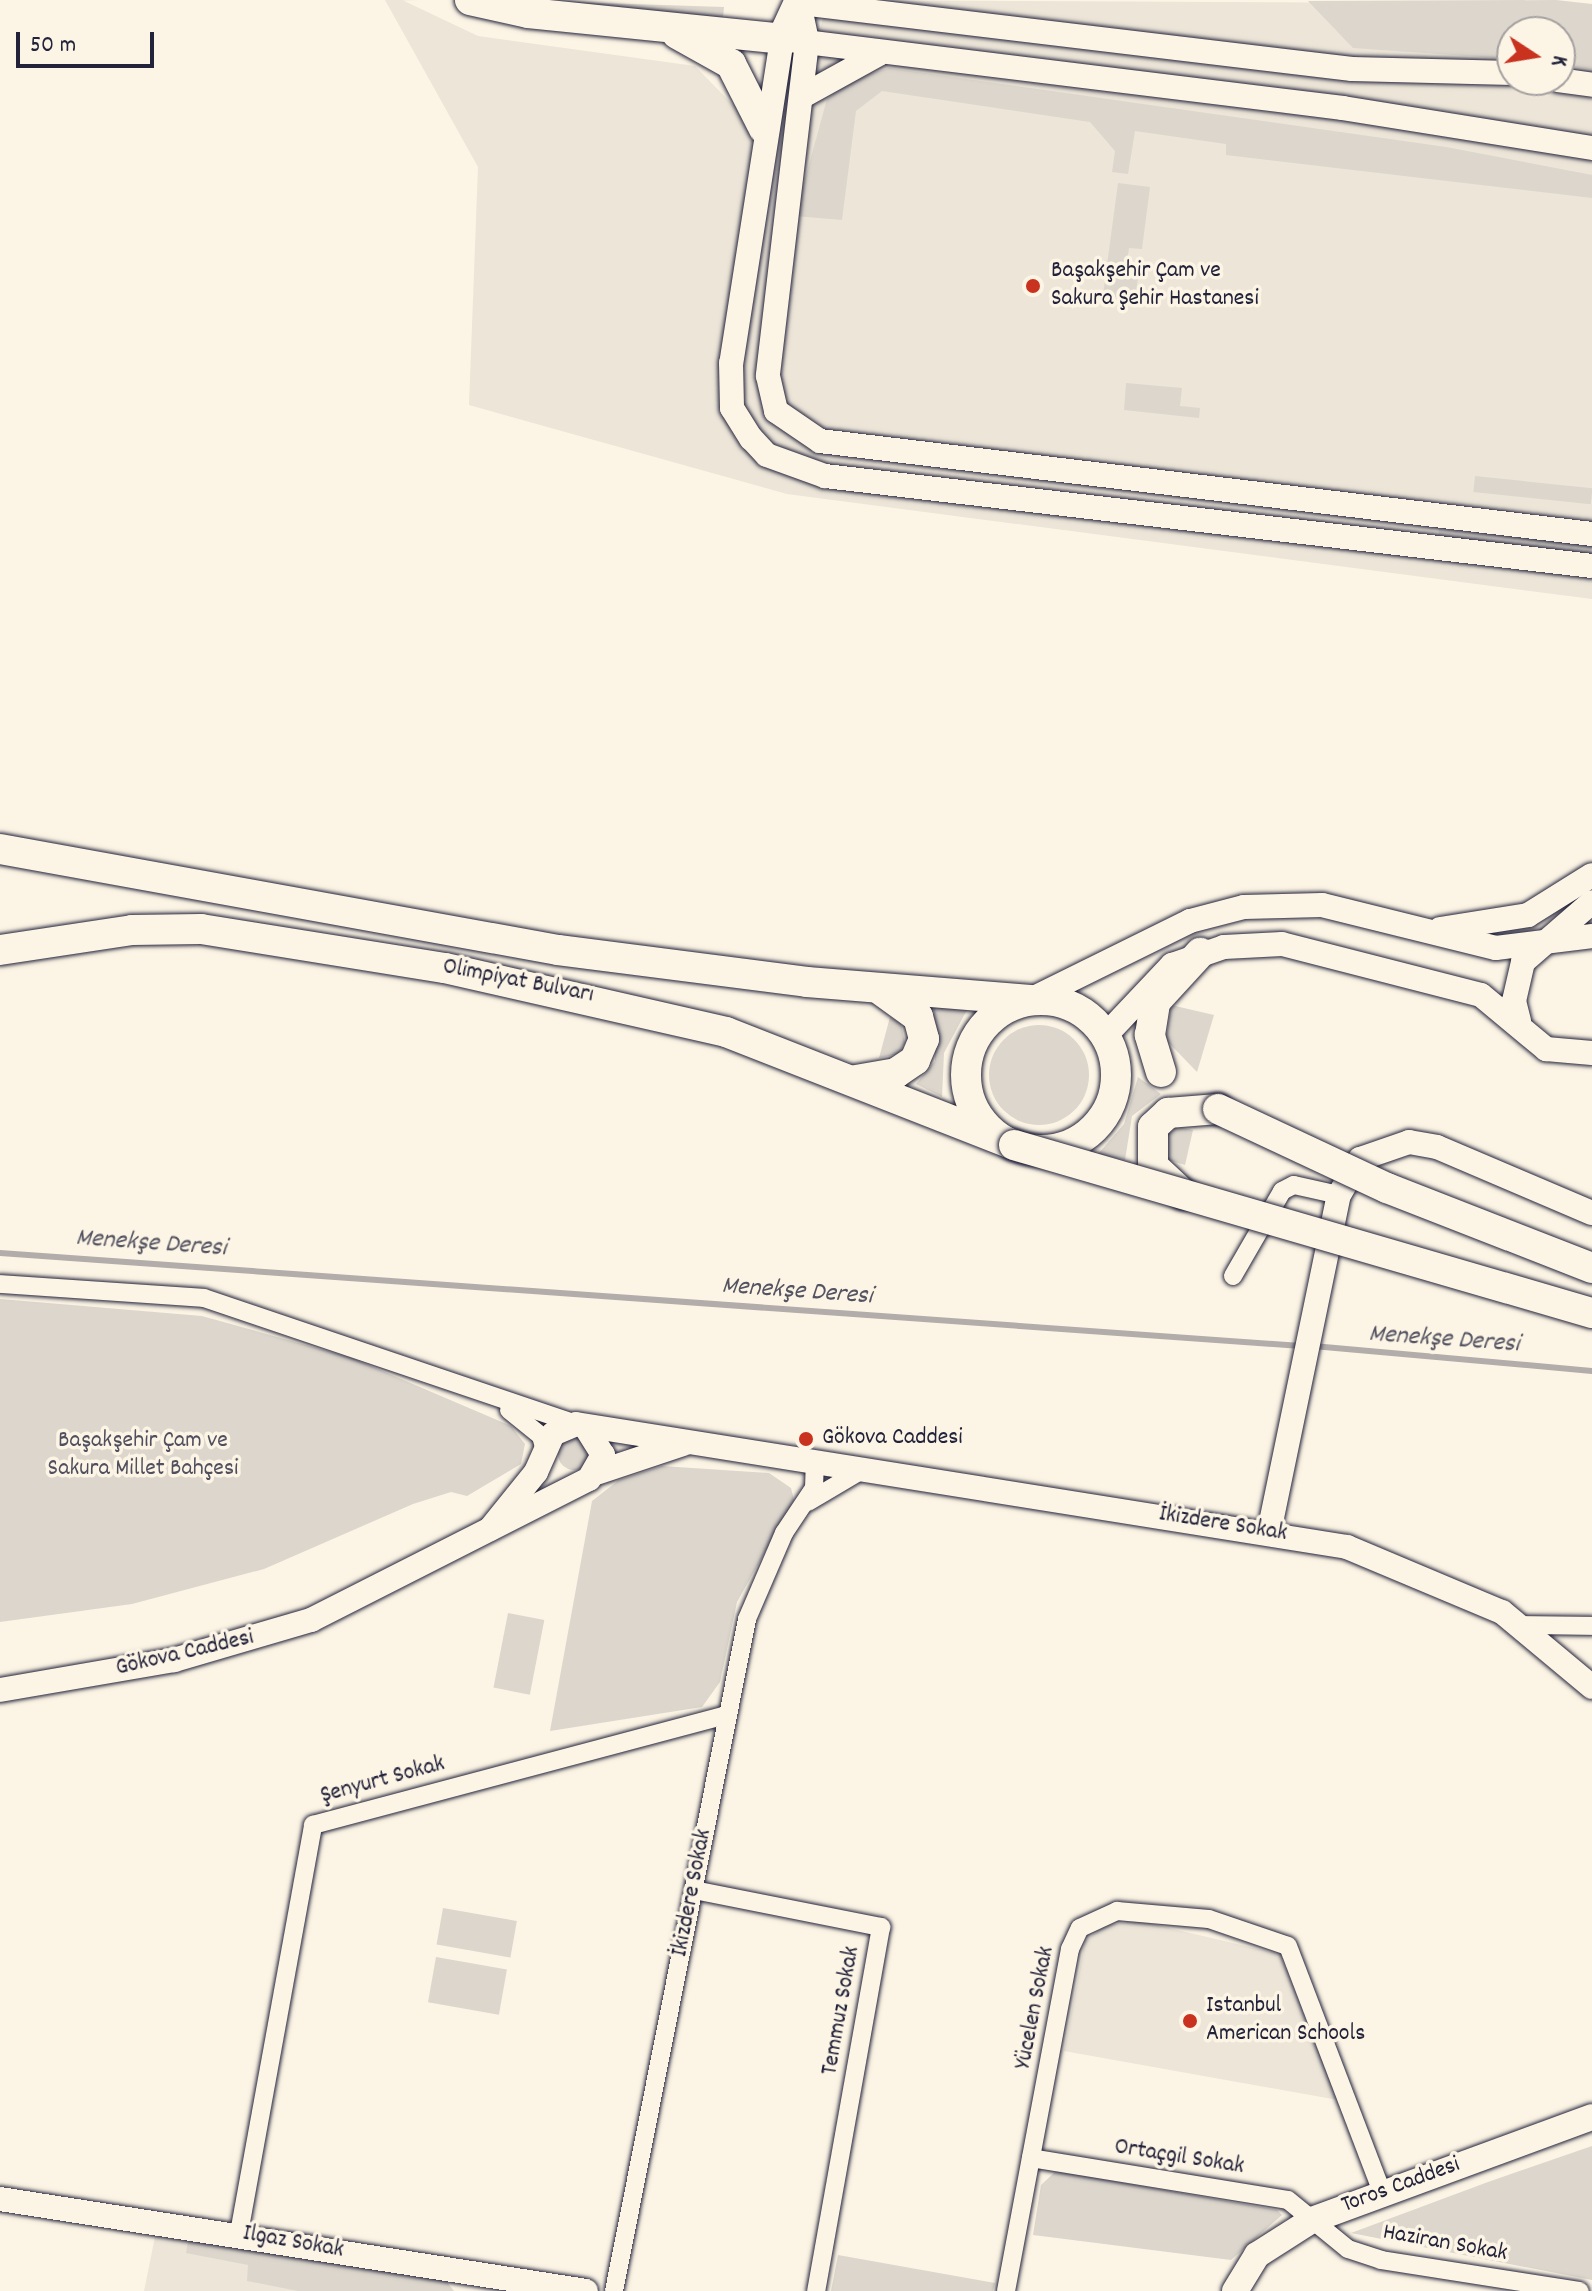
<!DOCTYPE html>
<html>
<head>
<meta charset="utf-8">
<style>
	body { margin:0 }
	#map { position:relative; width:1592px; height:2291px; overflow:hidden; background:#fcf5e5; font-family:Dekko,sans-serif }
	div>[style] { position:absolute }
	.built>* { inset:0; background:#ece5d8 }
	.green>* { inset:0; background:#dcd6cc; transform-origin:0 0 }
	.round { border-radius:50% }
	.stream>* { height:6px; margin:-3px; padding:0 3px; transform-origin:3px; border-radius:3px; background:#b2adab }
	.roads { filter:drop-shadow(0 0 2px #22223b) drop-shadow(0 0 2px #22223b) }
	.minor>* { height:18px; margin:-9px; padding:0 9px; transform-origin:9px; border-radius:9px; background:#fcf5e5 }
	.tertiary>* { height:24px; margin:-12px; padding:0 12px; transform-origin:12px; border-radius:12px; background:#fcf5e5 }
	.secondary>* { height:26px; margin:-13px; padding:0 13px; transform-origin:13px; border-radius:13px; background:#fcf5e5 }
	.primary>* { height:30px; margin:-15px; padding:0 15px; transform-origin:15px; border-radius:15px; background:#fcf5e5 }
	.primary>.ring { margin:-15px; padding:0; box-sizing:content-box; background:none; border:30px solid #fcf5e5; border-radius:50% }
	.bridges { filter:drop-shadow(0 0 2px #22223b) drop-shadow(0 0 2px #22223b) }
	.primary-bridge>* { height:30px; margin:-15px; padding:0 15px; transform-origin:15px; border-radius:15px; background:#fcf5e5 }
	.dots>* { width:22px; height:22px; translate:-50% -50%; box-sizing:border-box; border:4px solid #fcf5e5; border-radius:50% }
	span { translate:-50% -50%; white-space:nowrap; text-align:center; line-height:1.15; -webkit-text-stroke:7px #fcf5e5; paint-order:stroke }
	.poi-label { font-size:24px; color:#22223b }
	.left { translate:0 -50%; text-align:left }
	.street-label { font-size:24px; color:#22223b }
	.park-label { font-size:24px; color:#504f5f }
	.water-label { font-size:26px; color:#545362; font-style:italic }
	.north { position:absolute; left:1496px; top:16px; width:80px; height:80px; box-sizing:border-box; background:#fcf5e5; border:2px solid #a5a1a1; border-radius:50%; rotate:102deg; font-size:22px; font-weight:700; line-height:32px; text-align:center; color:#22223b }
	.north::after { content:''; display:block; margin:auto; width:28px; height:36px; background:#c8321e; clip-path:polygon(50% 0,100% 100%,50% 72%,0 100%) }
	.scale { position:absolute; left:16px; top:32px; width:138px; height:36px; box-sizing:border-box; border:4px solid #22223b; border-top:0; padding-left:10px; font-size:24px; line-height:28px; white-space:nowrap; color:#22223b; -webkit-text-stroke:6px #fcf5e5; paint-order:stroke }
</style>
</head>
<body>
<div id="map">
	<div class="built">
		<i style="clip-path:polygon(evenodd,385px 0,402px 0,478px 36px,695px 66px,732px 104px,805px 112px,826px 0,1592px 4px,1592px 599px,787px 494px,469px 405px,478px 167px,385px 0,1512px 32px,1560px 32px,1560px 80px,1512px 80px,1512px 32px)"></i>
		<i style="clip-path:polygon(1139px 1921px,1280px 1954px,1338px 2100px,1064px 2051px,1085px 1941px,1106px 1925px)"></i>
		<i style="clip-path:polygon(156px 2232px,454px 2291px,144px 2291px)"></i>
	</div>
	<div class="green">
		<i style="clip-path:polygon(508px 0,724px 7px,723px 18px)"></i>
		<i style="clip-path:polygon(1556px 0,1592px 4px,1592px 69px,1560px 65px,1560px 32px,1512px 32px,1512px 59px,1353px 48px,1308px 1px)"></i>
		<i style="clip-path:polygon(889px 68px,1446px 147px,1592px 175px,1592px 198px,1226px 155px,1226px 144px,1135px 131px,1128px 174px,1112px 172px,1115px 151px,1090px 122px,882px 91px,856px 111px,842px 220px,795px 216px,827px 99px,853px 79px)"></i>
		<i style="clip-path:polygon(1118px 183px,1150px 187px,1142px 249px,1129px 248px,1125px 275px,1138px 277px,1135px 300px,1103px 295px)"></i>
		<i style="clip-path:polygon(1126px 383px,1182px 388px,1180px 406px,1200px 408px,1199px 418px,1124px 410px)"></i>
		<i style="left:1475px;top:476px;width:118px;height:16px;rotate:6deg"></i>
		<i style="left:1439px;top:529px;width:154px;height:9px;rotate:6deg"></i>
		<i style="clip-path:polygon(1171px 1005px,1214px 1015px,1197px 1072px,1166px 1040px)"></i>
		<i style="clip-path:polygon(969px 1006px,944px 1053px,942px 1097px,916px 1084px,935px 1061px,934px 1007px)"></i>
		<i style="clip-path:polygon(890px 1017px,901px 1024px,905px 1043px,898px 1054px,879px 1058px)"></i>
		<i class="round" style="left:989px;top:1025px;width:100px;height:100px"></i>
		<i style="clip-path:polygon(1138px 1077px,1161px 1094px,1132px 1116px,1125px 1160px,1098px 1154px,1124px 1124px)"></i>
		<i style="clip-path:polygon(1178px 1127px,1193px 1130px,1185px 1165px,1168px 1160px,1164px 1137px)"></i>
		<i style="clip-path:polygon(0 1299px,202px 1316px,352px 1358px,511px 1426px,525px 1444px,521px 1464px,467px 1496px,451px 1492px,413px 1504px,264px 1569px,132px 1604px,0 1622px)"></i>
		<i class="round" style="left:558px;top:1438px;width:32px;height:32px"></i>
		<i style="clip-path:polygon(662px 1466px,769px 1473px,791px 1488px,794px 1500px,737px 1602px,720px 1682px,702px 1707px,550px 1731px,592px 1501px,619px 1480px)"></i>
		<i style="left:508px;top:1613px;width:37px;height:76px;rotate:11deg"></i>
		<i style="left:443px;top:1908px;width:75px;height:37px;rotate:10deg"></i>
		<i style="left:436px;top:1957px;width:72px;height:46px;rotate:10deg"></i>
		<i style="clip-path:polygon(1592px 2146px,1592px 2280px,1351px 2233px,1488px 2182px)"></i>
		<i style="clip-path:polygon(1056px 2171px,1277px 2210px,1282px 2215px,1231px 2260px,1033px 2235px,1041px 2185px)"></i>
		<i style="clip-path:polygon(189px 2237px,446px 2281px,454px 2291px,298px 2291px,247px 2281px,248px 2265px,186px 2253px)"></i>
		<i style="clip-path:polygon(838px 2255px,995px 2283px,993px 2291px,831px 2291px)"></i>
	</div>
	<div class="stream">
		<i style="left:0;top:1253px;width:1304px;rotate:4.09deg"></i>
		<i style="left:1313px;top:1346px;width:280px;rotate:5.1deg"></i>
	</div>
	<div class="roads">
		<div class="minor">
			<i style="left:1233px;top:1276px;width:98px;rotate:-60deg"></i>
			<i style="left:1282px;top:1191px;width:13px;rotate:-27deg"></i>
			<i style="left:1294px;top:1185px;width:46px;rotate:12.5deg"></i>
			<i style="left:0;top:1284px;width:204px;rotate:3.9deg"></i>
			<i style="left:204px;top:1298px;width:393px;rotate:18.7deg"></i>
			<i style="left:509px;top:1410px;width:41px;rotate:39.1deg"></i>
			<i style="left:541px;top:1436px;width:16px;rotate:75deg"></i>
			<i style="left:808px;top:1502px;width:63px;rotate:-30.7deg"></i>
			<i style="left:1523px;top:1625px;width:69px;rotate:0.8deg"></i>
			<i style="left:694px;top:1890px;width:191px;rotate:11.2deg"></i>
			<i style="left:881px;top:1927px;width:370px;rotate:100.1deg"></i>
			<i style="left:1031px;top:2158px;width:260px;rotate:9.3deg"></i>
			<i style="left:1288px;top:2200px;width:77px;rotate:39.2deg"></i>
			<i style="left:1348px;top:2249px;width:35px;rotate:18deg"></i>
			<i style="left:1381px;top:2260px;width:201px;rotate:8.9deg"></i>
			<i style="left:239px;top:2233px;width:415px;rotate:-79.7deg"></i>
			<i style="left:313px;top:1825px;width:428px;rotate:-14.9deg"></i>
			<i style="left:614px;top:2291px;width:685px;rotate:-78.8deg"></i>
			<i style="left:747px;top:1619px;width:94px;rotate:-66.7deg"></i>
			<i style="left:784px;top:1533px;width:54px;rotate:-56.3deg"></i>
			<i style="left:814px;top:1488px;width:26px;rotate:-88deg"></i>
			<i style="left:1006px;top:2291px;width:348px;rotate:-79.4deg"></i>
			<i style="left:1070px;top:1949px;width:23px;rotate:-65deg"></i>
			<i style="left:1080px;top:1928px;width:41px;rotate:-24.7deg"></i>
			<i style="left:1117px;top:1911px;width:92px;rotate:5deg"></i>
			<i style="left:1209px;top:1919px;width:83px;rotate:18.9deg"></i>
			<i style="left:1288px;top:1946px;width:263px;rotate:69.1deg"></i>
		</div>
		<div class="tertiary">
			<i style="left:1512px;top:73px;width:160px;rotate:-178.6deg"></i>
			<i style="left:1352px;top:69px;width:557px;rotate:-173.19deg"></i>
			<i style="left:799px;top:3px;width:40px;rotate:78deg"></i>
			<i style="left:807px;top:42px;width:336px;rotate:96.7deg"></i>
			<i style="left:768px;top:376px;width:36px;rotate:77deg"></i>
			<i style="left:776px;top:411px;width:53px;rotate:34.3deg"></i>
			<i style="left:820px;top:441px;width:778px;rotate:6.87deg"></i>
			<i style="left:1558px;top:80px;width:34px;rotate:8deg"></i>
			<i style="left:801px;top:97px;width:89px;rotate:-28.9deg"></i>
			<i style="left:1592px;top:148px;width:252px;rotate:-170.9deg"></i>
			<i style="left:1343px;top:108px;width:565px;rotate:-172.99deg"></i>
			<i style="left:782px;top:39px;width:328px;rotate:98.9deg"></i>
			<i style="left:731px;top:363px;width:45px;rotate:88.7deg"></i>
			<i style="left:732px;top:408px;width:36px;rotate:58deg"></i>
			<i style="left:751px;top:438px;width:23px;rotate:47deg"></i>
			<i style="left:767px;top:455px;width:62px;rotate:19.9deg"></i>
			<i style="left:825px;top:476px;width:772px;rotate:6.69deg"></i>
			<i style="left:1440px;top:929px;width:89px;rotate:-9deg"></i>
			<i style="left:1528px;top:915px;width:75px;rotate:-32deg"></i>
			<i style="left:1030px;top:1000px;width:178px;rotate:-26.3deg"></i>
			<i style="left:1190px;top:921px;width:56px;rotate:-14.5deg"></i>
			<i style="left:1244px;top:907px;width:78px;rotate:-1.5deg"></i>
			<i style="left:1322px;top:905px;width:179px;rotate:13.9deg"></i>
			<i style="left:1496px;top:948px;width:97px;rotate:-7.1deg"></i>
			<i style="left:1519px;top:1021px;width:21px;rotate:-104deg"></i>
			<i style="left:1514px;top:1001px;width:40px;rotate:-77deg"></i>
			<i style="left:1523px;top:962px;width:91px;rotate:-41deg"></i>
			<i style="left:1105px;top:1036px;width:98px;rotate:-46.7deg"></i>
			<i style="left:1172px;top:965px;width:55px;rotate:-19.1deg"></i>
			<i style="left:1224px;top:947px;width:58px;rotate:-3deg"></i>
			<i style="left:1282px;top:944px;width:205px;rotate:14.4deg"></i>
			<i style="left:1481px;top:995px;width:85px;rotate:39.7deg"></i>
			<i style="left:1546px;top:1049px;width:46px;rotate:5deg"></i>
			<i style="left:596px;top:1473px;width:92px;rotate:-18.4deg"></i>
			<i style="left:490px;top:1529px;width:73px;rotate:-51.1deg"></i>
			<i style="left:536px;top:1472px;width:42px;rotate:-65.9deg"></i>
			<i style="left:553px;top:1434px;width:25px;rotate:-23deg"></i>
			<i style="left:576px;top:1424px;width:781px;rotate:9.06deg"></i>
			<i style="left:1347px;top:1547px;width:168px;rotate:22.8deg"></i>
			<i style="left:1502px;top:1612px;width:117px;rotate:39.8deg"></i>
			<i style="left:1269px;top:1532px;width:344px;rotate:-78.3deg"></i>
			<i style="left:1339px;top:1195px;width:42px;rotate:-59.7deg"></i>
			<i style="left:1360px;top:1159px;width:52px;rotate:-19.1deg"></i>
			<i style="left:1409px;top:1142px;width:28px;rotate:10deg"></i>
			<i style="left:1437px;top:1147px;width:168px;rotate:23.1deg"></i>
			<i style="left:0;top:1690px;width:177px;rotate:-9.8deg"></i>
			<i style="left:174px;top:1660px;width:143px;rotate:-16.3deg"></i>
			<i style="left:311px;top:1620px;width:312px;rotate:-26.9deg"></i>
			<i style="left:589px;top:1479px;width:28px;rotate:-60deg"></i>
			<i style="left:603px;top:1455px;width:34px;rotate:-122deg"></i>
			<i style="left:0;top:2199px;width:593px;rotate:8.92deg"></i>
		</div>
		<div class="secondary">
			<i style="left:1235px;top:2291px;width:42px;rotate:-58.6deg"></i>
			<i style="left:1257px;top:2255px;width:65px;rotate:-32.5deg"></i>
			<i style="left:1312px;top:2220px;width:298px;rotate:-20.2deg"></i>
		</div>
		<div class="primary">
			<i style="left:470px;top:0;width:59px;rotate:12.6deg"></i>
			<i style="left:528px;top:13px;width:255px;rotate:5.8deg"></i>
			<i style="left:782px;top:39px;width:43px;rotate:-65.2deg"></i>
			<i style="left:677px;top:34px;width:62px;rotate:29.1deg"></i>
			<i style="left:731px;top:64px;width:73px;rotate:63.1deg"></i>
			<i style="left:0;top:849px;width:567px;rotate:10.26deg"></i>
			<i style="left:558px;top:950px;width:251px;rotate:7.3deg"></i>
			<i style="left:807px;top:982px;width:224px;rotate:4.6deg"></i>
			<i style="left:0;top:950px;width:134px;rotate:-8.6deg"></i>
			<i style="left:132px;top:930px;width:69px;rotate:-0.8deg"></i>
			<i style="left:201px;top:929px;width:247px;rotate:9.1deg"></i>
			<i style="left:445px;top:968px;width:288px;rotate:12.8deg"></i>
			<i style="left:726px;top:1032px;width:309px;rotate:21.4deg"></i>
			<i class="ring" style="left:966px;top:1000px;width:120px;height:120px"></i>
			<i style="left:1161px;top:1072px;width:39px;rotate:-107deg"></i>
			<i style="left:1150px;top:1035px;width:33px;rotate:-81deg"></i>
			<i style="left:1155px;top:1002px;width:67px;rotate:-47.4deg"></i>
			<i style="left:856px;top:1080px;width:41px;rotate:-9.9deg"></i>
			<i style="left:896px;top:1073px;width:23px;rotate:-34deg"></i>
			<i style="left:915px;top:1060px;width:23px;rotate:-67deg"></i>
			<i style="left:924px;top:1039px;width:23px;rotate:-105deg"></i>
			<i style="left:918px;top:1017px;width:44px;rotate:-144.2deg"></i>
			<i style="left:1183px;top:1194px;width:41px;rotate:-137deg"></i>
			<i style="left:1153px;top:1166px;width:39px;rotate:-90deg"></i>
			<i style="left:1153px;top:1127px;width:21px;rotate:-43deg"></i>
			<i style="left:1168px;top:1113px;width:50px;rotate:-4.6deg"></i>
		</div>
	</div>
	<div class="bridges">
		<div class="primary-bridge">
			<i style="left:1218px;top:1109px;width:187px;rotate:25.1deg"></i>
			<i style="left:1387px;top:1188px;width:220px;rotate:21.3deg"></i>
			<i style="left:1014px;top:1145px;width:602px;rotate:16.21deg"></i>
		</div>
	</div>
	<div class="dots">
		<i style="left:1033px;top:286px;background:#c8321e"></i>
		<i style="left:806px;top:1439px;background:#c8321e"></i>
		<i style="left:1190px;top:2021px;background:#c8321e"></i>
	</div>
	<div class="poi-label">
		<span class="left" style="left:1051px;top:286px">Başakşehir Çam ve<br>Sakura Şehir Hastanesi</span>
		<span class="left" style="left:822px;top:1439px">Gökova Caddesi</span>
		<span class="left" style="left:1206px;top:2021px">Istanbul<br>American Schools</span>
	</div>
	<div class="street-label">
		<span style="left:518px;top:982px;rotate:11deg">Olimpiyat Bulvarı</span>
		<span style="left:1223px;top:1525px;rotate:9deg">İkizdere Sokak</span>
		<span style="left:185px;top:1654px;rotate:-13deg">Gökova Caddesi</span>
		<span style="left:383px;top:1781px;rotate:-15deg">Şenyurt Sokak</span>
		<span style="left:693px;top:1893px;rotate:-79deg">İkizdere Sokak</span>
		<span style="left:1036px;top:2008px;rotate:-79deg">Yücelen Sokak</span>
		<span style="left:842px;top:2011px;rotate:-80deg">Temmuz Sokak</span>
		<span style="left:1179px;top:2158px;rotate:9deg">Ortaçgil Sokak</span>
		<span style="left:1401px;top:2186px;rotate:-20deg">Toros Caddesi</span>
		<span style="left:293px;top:2243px;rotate:10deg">Ilgaz Sokak</span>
		<span style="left:1445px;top:2244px;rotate:10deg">Haziran Sokak</span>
	</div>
	<div class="park-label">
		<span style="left:143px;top:1456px">Başakşehir Çam ve<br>Sakura Millet Bahçesi</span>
	</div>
	<div class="water-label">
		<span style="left:151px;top:1244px;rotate:4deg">Menekşe Deresi</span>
		<span style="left:797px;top:1292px;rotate:4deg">Menekşe Deresi</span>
		<span style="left:1444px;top:1340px;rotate:4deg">Menekşe Deresi</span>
	</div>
	<div class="north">K</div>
	<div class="scale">50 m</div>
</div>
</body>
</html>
